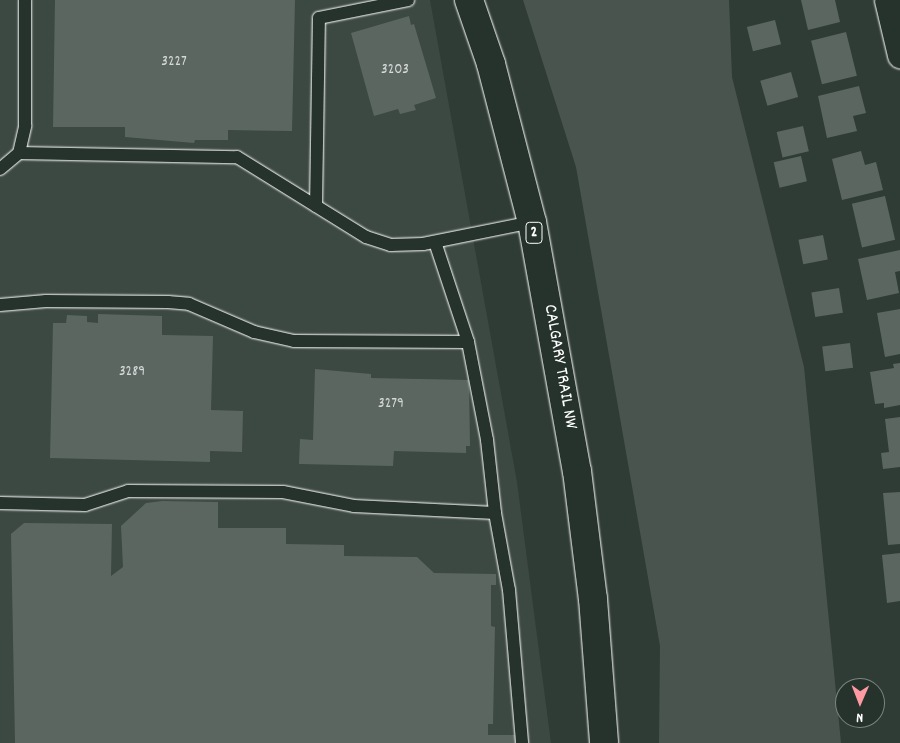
<!DOCTYPE html>
<html>
<head>
<meta charset="utf-8">
<style>
	body { margin:0 }
	#map { position:relative; width:900px; height:743px; overflow:hidden; background:#2f3b35; font-family:Dekko,sans-serif }
	div>[style] { position:absolute }
	.built>* { inset:0; background:#3c4842 }
	.green>* { inset:0; background:#4a544f }
	.building>* { inset:0; background:#5b6661; transform-origin:0 0 }
	.roads { filter:drop-shadow(0 0 1px #fff) drop-shadow(0 0 1px #fff) }
	.lane>* { height:12px; margin:-6px; padding:0 6px; transform-origin:6px; border-radius:6px; background:#26332d }
	.street>* { height:25px; margin:-12.5px; padding:0 12.5px; transform-origin:12.5px; border-radius:12.5px; background:#26332d }
	.highway>* { height:28px; margin:-14px; padding:0 14px; transform-origin:14px; border-radius:14px; background:#26332d }
	span { translate:-50% -50%; white-space:nowrap; text-align:center; line-height:1.15; -webkit-text-stroke:5px #26332d; paint-order:stroke }
	.number-label { font-size:15px; color:#d6d9d8 }
	.number-label span { -webkit-text-stroke-width:0 }
	.shield-label span { padding:1px 4px; background:#26332d; border:1px solid; border-radius:4px; -webkit-text-stroke-width:0 }
	.shield-label { font-size:16px; color:#fff; font-weight:700 }
	.street-label { font-size:18px; color:#fff }
	.north { position:absolute; left:835px; top:678px; width:50px; height:50px; box-sizing:border-box; background:#26332d; border:1px solid #7d8581; border-radius:50%; rotate:181deg; font-size:14px; font-weight:700; line-height:20px; text-align:center; color:#fff }
	.north::after { content:''; display:block; margin:auto; width:18px; height:22px; background:#ff9aa2; clip-path:polygon(50% 0,100% 100%,50% 72%,0 100%) }
</style>
</head>
<body>
<div id="map">
	<div class="built">
		<i style="clip-path:polygon(0 0,430px 0,517px 482px,551px 743px,0 743px)"></i>
	</div>
	<div class="green">
		<i style="clip-path:polygon(523px 0,729px 0,732px 77px,804px 367px,841px 743px,659px 743px,660px 646px,576px 167px)"></i>
	</div>
	<div class="building">
		<i style="clip-path:polygon(55px 0,295px 0,292px 131px,228px 130px,228px 140px,195px 140px,194px 143px,125px 137px,125px 127px,53px 127px)"></i>
		<i style="clip-path:polygon(801px 0,835px 0,840px 22px,808px 30px)"></i>
		<i style="clip-path:polygon(409px 16px,411px 25px,414px 24px,436px 98px,414px 105px,416px 110px,400px 114px,398px 109px,374px 116px,351px 33px)"></i>
		<i style="left:775px;top:20px;width:25px;height:29px;rotate:76deg"></i>
		<i style="left:846px;top:32px;width:45px;height:36px;rotate:76deg"></i>
		<i style="left:791px;top:72px;width:26px;height:32px;rotate:74deg"></i>
		<i style="clip-path:polygon(859px 86px,866px 113px,853px 116px,857px 131px,827px 138px,818px 96px)"></i>
		<i style="left:803px;top:126px;width:26px;height:27px;rotate:77deg"></i>
		<i style="clip-path:polygon(861px 151px,865px 165px,876px 162px,883px 190px,842px 200px,832px 159px)"></i>
		<i style="left:801px;top:156px;width:26px;height:28px;rotate:77deg"></i>
		<i style="left:885px;top:196px;width:45px;height:34px;rotate:77deg"></i>
		<i style="left:823px;top:235px;width:25px;height:25px;rotate:79deg"></i>
		<i style="clip-path:polygon(900px 250px,900px 271px,895px 272px,899px 293px,867px 300px,858px 259px)"></i>
		<i style="left:839px;top:288px;width:25px;height:28px;rotate:81deg"></i>
		<i style="clip-path:polygon(900px 309px,900px 354px,885px 357px,877px 313px)"></i>
		<i style="clip-path:polygon(98px 314px,162px 316px,162px 335px,213px 336px,211px 410px,243px 411px,242px 452px,210px 451px,210px 462px,50px 458px,53px 323px,66px 323px,67px 315px,87px 316px,87px 322px,98px 323px)"></i>
		<i style="left:850px;top:343px;width:25px;height:28px;rotate:83deg"></i>
		<i style="clip-path:polygon(900px 363px,900px 405px,884px 408px,884px 403px,875px 404px,870px 372px,894px 368px,893px 364px)"></i>
		<i style="clip-path:polygon(315px 369px,371px 374px,371px 378px,469px 380px,470px 446px,466px 446px,466px 453px,394px 451px,393px 466px,299px 464px,300px 439px,313px 440px)"></i>
		<i style="clip-path:polygon(900px 417px,900px 467px,883px 469px,881px 453px,889px 452px,885px 419px)"></i>
		<i style="clip-path:polygon(900px 492px,900px 544px,888px 545px,883px 493px)"></i>
		<i style="clip-path:polygon(162px 501px,218px 502px,218px 528px,286px 528px,286px 544px,344px 545px,344px 556px,417px 557px,434px 573px,496px 574px,496px 585px,491px 585px,491px 626px,495px 627px,493px 724px,488px 724px,488px 735px,515px 735px,515px 743px,15px 743px,11px 534px,24px 523px,112px 524px,111px 576px,123px 567px,121px 526px,146px 503px)"></i>
		<i style="clip-path:polygon(900px 553px,900px 601px,887px 603px,882px 555px)"></i>
	</div>
	<div class="roads">
		<div class="lane">
			<i style="left:19px;top:153px;width:218px;rotate:1.1deg"></i>
			<i style="left:237px;top:157px;width:152px;rotate:31.8deg"></i>
			<i style="left:366px;top:237px;width:26px;rotate:18deg"></i>
			<i style="left:391px;top:245px;width:32px;rotate:-2deg"></i>
			<i style="left:423px;top:244px;width:111px;rotate:-11.4deg"></i>
			<i style="left:0;top:169px;width:25px;rotate:-40deg"></i>
			<i style="left:19px;top:153px;width:28px;rotate:-77deg"></i>
			<i style="left:25px;top:126px;width:126px;rotate:-90deg"></i>
			<i style="left:316px;top:206px;width:188px;rotate:-89.1deg"></i>
			<i style="left:319px;top:18px;width:91px;rotate:-11.4deg"></i>
			<i style="left:435px;top:242px;width:105px;rotate:71.7deg"></i>
			<i style="left:468px;top:342px;width:100px;rotate:79deg"></i>
			<i style="left:487px;top:440px;width:73px;rotate:83.7deg"></i>
			<i style="left:495px;top:513px;width:78px;rotate:79.7deg"></i>
			<i style="left:509px;top:590px;width:154px;rotate:85.1deg"></i>
			<i style="left:0;top:305px;width:46px;rotate:-5deg"></i>
			<i style="left:46px;top:301px;width:122px;rotate:0.5deg"></i>
			<i style="left:168px;top:302px;width:21px;rotate:5deg"></i>
			<i style="left:189px;top:304px;width:71px;rotate:23.3deg"></i>
			<i style="left:254px;top:332px;width:41px;rotate:12.7deg"></i>
			<i style="left:294px;top:341px;width:174px;rotate:0.3deg"></i>
			<i style="left:0;top:503px;width:85px;rotate:1.3deg"></i>
			<i style="left:85px;top:505px;width:45px;rotate:-18deg"></i>
			<i style="left:128px;top:491px;width:155px;rotate:0.4deg"></i>
			<i style="left:283px;top:492px;width:72px;rotate:11.2deg"></i>
			<i style="left:354px;top:506px;width:141px;rotate:2.8deg"></i>
		</div>
		<div class="street">
			<i style="left:887px;top:0;width:57px;rotate:76.7deg"></i>
		</div>
		<div class="highway">
			<i style="left:469px;top:0;width:68px;rotate:71deg"></i>
			<i style="left:491px;top:64px;width:163px;rotate:75.5deg"></i>
			<i style="left:532px;top:222px;width:253px;rotate:79.8deg"></i>
			<i style="left:577px;top:471px;width:129px;rotate:82.9deg"></i>
			<i style="left:593px;top:599px;width:144px;rotate:85.6deg"></i>
		</div>
	</div>
	<div class="number-label">
		<span style="left:174px;top:63px">3227</span>
		<span style="left:395px;top:71px">3203</span>
		<span style="left:132px;top:373px">3289</span>
		<span style="left:391px;top:405px">3279</span>
	</div>
	<div class="shield-label">
		<span style="left:534px;top:233px">2</span>
	</div>
	<div class="street-label">
		<span style="left:559px;top:367px;rotate:80deg">CALGARY TRAIL NW</span>
	</div>
	<div class="north">N</div>
</div>
</body>
</html>
